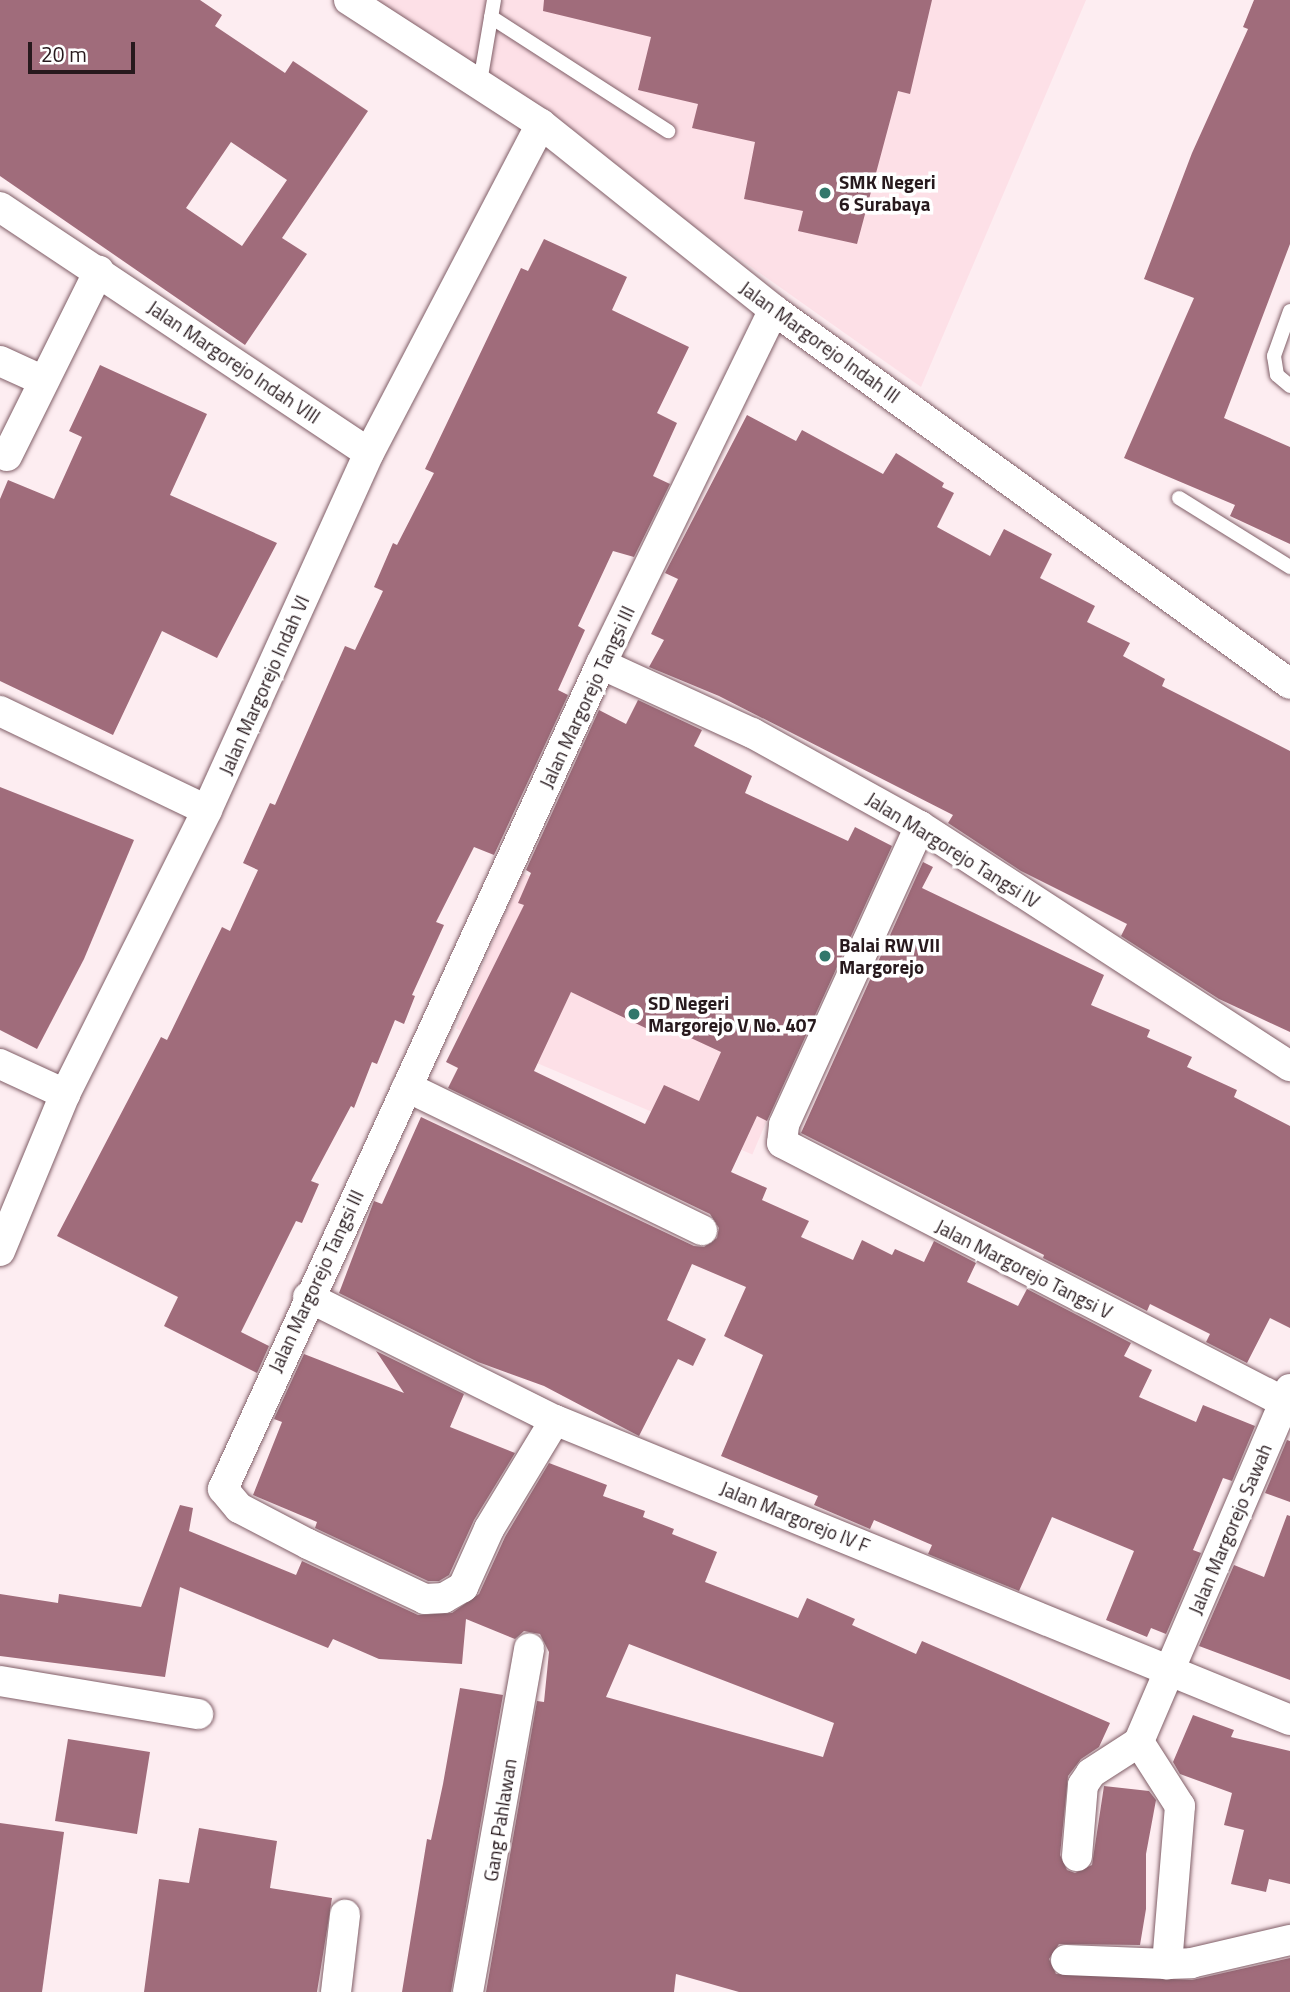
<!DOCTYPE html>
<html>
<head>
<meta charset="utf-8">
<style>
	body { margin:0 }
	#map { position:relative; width:1290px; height:1992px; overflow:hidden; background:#fdedf1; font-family:"Titillium Web",sans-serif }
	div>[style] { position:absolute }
	.built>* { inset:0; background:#fde0e7; transform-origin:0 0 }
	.building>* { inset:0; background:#a06c7b; transform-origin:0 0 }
	.roads { filter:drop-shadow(0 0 2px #805e67) drop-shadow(0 0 2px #805e67) }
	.lane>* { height:14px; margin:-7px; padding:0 7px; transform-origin:7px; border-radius:7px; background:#fff }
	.street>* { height:30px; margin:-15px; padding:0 15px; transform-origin:15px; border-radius:15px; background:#fff }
	.dots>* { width:19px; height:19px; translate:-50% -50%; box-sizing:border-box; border:4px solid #fff; border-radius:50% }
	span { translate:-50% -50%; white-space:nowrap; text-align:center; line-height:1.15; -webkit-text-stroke:7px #fff; paint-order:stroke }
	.poi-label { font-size:19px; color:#27191d; font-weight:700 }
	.left { translate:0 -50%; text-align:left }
	.street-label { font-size:19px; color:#27191d }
	.scale { position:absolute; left:28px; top:42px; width:107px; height:32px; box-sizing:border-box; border:4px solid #27191d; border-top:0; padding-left:9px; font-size:21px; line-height:24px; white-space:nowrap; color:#27191d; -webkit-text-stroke:5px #fff; paint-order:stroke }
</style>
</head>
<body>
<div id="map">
	<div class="built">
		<i style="clip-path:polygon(374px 0,1086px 0,921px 387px)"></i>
		<i style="left:522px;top:873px;width:322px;height:169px;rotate:23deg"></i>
	</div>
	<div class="building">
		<i style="clip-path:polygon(evenodd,0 0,200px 0,222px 15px,215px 26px,285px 73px,293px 61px,368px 111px,282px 238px,307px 254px,245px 345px,0 176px,0 0,231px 142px,287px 180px,242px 246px,186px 208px,231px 142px)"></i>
		<i style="clip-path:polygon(544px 0,932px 0,910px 94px,898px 91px,857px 244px,798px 231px,803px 211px,744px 199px,755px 142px,692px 128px,698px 104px,638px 90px,651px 37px,543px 11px)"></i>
		<i style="clip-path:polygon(1254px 0,1290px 0,1290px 244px,1224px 418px,1290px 447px,1290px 544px,1230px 516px,1235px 505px,1124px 458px,1194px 298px,1144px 279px,1192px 153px,1248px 29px,1243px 27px)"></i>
		<i style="clip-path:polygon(544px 239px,627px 277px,612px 310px,689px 347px,657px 413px,677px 423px,653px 476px,670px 484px,634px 557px,613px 551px,578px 626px,585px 630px,558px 690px,568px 695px,494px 855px,474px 847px,436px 922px,444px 925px,412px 995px,415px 996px,404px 1024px,395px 1020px,377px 1064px,372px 1062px,354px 1108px,351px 1106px,311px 1181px,319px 1184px,302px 1223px,296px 1221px,241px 1332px,269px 1346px,257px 1373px,164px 1326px,178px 1297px,57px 1236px,161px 1037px,167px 1040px,222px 927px,230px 931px,258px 870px,243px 863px,270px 803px,275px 805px,345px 646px,355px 650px,383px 591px,374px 587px,393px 543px,397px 545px,434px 473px,425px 469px,521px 268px,528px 271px)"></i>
		<i style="clip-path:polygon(100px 365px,207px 414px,170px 495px,277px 543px,217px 658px,162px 631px,113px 735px,0 681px,0 499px,8px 480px,54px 499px,82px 437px,69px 431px)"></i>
		<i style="clip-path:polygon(747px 415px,796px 441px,802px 430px,883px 474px,896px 453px,944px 483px,942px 487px,954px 493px,937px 527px,990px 556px,1004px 529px,1052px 554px,1040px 578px,1095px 606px,1087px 622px,1130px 643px,1123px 656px,1165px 679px,1162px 686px,1290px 751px,1290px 1032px,1219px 999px,1121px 936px,1127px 924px,1021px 871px,948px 823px,953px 815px,719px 696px,649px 667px,664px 640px,651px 634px,678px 579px,665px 573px)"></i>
		<i style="clip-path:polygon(evenodd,638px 700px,702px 730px,694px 746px,752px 776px,745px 793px,848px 841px,855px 827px,892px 846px,767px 1121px,757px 1116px,731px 1172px,767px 1188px,762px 1200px,809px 1221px,801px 1237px,853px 1260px,862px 1240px,892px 1255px,895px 1249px,924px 1262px,934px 1241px,976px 1263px,967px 1282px,1018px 1306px,1027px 1289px,1131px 1343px,1124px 1356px,1152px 1370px,1139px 1397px,1196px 1422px,1203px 1405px,1255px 1426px,1232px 1481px,1223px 1478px,1193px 1550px,1201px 1553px,1166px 1634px,1151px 1628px,1147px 1637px,1106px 1620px,1134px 1551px,1052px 1517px,1019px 1591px,928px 1554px,932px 1545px,874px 1520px,870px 1529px,814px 1505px,818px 1496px,721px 1456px,763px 1355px,724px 1336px,746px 1287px,692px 1264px,667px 1320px,706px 1339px,693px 1366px,678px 1359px,639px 1436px,544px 1386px,478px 1362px,339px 1293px,374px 1201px,382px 1204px,421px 1117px,694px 1246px,704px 1247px,717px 1238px,719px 1228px,710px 1214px,448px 1088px,458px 1068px,446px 1062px,524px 905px,518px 903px,531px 873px,526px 870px,599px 710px,626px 724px,638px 700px,571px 992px,660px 1035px,665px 1026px,721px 1052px,699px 1101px,664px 1085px,645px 1124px,534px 1071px,571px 992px)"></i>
		<i style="clip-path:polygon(0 787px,134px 840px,84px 959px,37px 1049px,0 1030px)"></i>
		<i style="clip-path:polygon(923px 862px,933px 867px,922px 888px,1104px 975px,1091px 1005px,1150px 1030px,1147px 1037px,1192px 1057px,1187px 1067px,1237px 1090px,1234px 1097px,1290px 1126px,1290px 1328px,1270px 1318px,1247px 1363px,1206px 1342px,1210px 1334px,1150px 1304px,1147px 1311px,1043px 1258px,1044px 1255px,801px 1133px)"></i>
		<i style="clip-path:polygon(376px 1351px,464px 1394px,450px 1427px,515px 1453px,474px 1520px,449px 1575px,439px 1581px,428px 1581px,315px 1528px,317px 1522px,253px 1495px,282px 1422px,274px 1419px,304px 1354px,404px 1393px)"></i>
		<i style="clip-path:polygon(1287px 1440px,1290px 1441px,1290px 1502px,1265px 1493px)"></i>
		<i style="clip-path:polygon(evenodd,549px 1463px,607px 1485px,603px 1496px,645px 1511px,643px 1517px,674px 1529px,672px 1534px,717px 1552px,705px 1582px,798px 1618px,807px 1598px,855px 1619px,852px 1625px,916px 1654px,922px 1641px,1110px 1723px,1099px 1747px,1081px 1759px,1068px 1776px,1060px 1855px,1067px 1870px,1075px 1873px,1092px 1865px,1104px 1786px,1149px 1791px,1156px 1800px,1146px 1854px,1146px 1909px,1140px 1945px,1059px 1944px,1049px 1959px,1056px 1974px,1192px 1980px,1290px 1958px,1290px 1992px,739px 1992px,676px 1974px,674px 1992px,486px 1992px,537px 1701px,544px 1702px,549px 1652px,540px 1634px,524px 1631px,515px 1639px,466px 1619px,462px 1664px,379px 1659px,333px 1639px,328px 1648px,180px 1587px,165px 1677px,0 1656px,0 1594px,58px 1603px,59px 1594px,141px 1607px,180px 1505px,193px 1508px,189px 1531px,296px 1575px,302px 1561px,418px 1615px,452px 1613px,479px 1594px,505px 1537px,549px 1463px,629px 1644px,834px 1723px,823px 1757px,606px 1697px,629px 1644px)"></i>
		<i style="clip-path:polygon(1287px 1515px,1290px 1516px,1290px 1680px,1199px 1646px,1234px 1565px,1264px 1577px)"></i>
		<i style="clip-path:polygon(460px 1688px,503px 1695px,451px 1992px,402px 1992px,427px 1839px,431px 1840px,443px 1784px)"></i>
		<i style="clip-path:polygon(1193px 1715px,1234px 1730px,1231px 1737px,1290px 1751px,1290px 1884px,1269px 1879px,1266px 1892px,1231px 1884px,1244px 1830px,1224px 1825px,1232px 1793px,1180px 1774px,1173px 1762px)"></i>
		<i style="left:68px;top:1739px;width:83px;height:83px;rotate:9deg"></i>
		<i style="clip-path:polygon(0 1823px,64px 1832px,42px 1992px,0 1992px)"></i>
		<i style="clip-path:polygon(199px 1828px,277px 1841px,270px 1888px,332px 1898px,317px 1992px,144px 1992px,159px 1879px,189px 1883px)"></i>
	</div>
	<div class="roads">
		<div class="lane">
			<i style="left:491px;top:17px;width:211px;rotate:32.8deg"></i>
			<i style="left:480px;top:82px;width:83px;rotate:-80.3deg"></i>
			<i style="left:1290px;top:311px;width:48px;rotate:109.6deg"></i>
			<i style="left:1274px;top:356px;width:19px;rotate:81deg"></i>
			<i style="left:1277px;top:375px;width:17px;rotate:40deg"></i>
			<i style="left:1179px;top:498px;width:131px;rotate:31.9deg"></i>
		</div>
		<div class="street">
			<i style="left:349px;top:0;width:229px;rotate:32.9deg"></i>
			<i style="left:541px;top:124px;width:298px;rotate:38.6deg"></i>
			<i style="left:774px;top:310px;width:637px;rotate:35.93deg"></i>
			<i style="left:0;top:207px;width:443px;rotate:33.7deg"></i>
			<i style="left:0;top:361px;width:48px;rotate:24.4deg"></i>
			<i style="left:7px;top:456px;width:207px;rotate:-63.6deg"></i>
			<i style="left:601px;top:664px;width:166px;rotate:24.6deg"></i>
			<i style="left:752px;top:733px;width:192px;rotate:29deg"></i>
			<i style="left:920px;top:826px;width:441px;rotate:33deg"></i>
			<i style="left:0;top:711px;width:229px;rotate:25.6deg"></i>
			<i style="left:920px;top:826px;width:328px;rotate:114.5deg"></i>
			<i style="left:784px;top:1125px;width:18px;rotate:96deg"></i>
			<i style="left:782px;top:1143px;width:565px;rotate:27.29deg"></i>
			<i style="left:0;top:1064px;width:72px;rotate:24.8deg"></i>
			<i style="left:407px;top:1087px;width:328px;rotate:25.9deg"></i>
			<i style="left:0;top:1251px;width:170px;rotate:-67.5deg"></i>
			<i style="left:65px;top:1094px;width:318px;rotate:-63.4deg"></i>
			<i style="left:207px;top:810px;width:392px;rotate:-65.6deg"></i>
			<i style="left:369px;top:453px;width:371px;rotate:-62.4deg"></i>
			<i style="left:308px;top:1297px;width:276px;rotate:26.5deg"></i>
			<i style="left:555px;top:1420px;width:794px;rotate:22.2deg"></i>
			<i style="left:1290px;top:1389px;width:384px;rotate:113.2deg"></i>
			<i style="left:1139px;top:1742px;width:76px;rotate:57.4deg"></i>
			<i style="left:1180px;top:1806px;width:159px;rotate:94.7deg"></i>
			<i style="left:1167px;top:1964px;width:24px;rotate:-2deg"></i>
			<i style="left:1191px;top:1963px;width:102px;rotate:-13.1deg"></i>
			<i style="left:555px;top:1420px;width:127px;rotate:121.2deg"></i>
			<i style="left:489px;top:1529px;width:64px;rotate:114.1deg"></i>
			<i style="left:463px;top:1587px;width:22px;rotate:150deg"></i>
			<i style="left:444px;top:1598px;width:19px;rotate:177deg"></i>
			<i style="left:425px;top:1599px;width:129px;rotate:-154.8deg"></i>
			<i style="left:308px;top:1544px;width:78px;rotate:-152.4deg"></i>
			<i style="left:239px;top:1508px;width:25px;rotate:-130deg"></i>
			<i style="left:223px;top:1489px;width:907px;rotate:-65.38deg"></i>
			<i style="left:601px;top:664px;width:394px;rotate:-64deg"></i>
			<i style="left:0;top:1681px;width:201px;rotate:9.5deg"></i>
			<i style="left:1077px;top:1856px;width:71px;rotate:-85.2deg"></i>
			<i style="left:1083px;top:1785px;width:14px;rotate:-56deg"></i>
			<i style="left:1091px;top:1773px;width:57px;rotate:-32.9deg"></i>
			<i style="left:1066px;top:1960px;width:101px;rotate:2.3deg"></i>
			<i style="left:336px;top:1992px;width:78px;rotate:-83.3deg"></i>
			<i style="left:468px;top:1992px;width:349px;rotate:-79.9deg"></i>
		</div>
	</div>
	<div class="dots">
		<i style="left:825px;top:193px;background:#32776b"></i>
		<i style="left:825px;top:956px;background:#32776b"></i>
		<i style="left:634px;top:1014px;background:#32776b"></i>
	</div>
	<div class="poi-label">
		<span class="left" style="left:839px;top:193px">SMK Negeri<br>6 Surabaya</span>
		<span class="left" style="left:839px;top:956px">Balai RW VII<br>Margorejo</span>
		<span class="left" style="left:648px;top:1014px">SD Negeri<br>Margorejo V No. 407</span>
	</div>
	<div class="street-label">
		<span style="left:820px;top:342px;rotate:36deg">Jalan Margorejo Indah III</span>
		<span style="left:234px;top:362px;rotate:34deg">Jalan Margorejo Indah VIII</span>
		<span style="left:264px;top:685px;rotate:-66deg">Jalan Margorejo Indah VI</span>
		<span style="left:587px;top:697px;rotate:-65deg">Jalan Margorejo Tangsi III</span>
		<span style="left:953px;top:850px;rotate:32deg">Jalan Margorejo Tangsi IV</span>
		<span style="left:1024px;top:1269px;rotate:27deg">Jalan Margorejo Tangsi V</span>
		<span style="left:316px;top:1281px;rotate:-65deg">Jalan Margorejo Tangsi III</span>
		<span style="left:795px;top:1517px;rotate:22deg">Jalan Margorejo IV F</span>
		<span style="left:1230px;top:1529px;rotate:-67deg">Jalan Margorejo Sawah</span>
		<span style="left:500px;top:1820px;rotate:-81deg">Gang Pahlawan</span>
	</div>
	<div class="scale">20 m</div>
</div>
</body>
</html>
